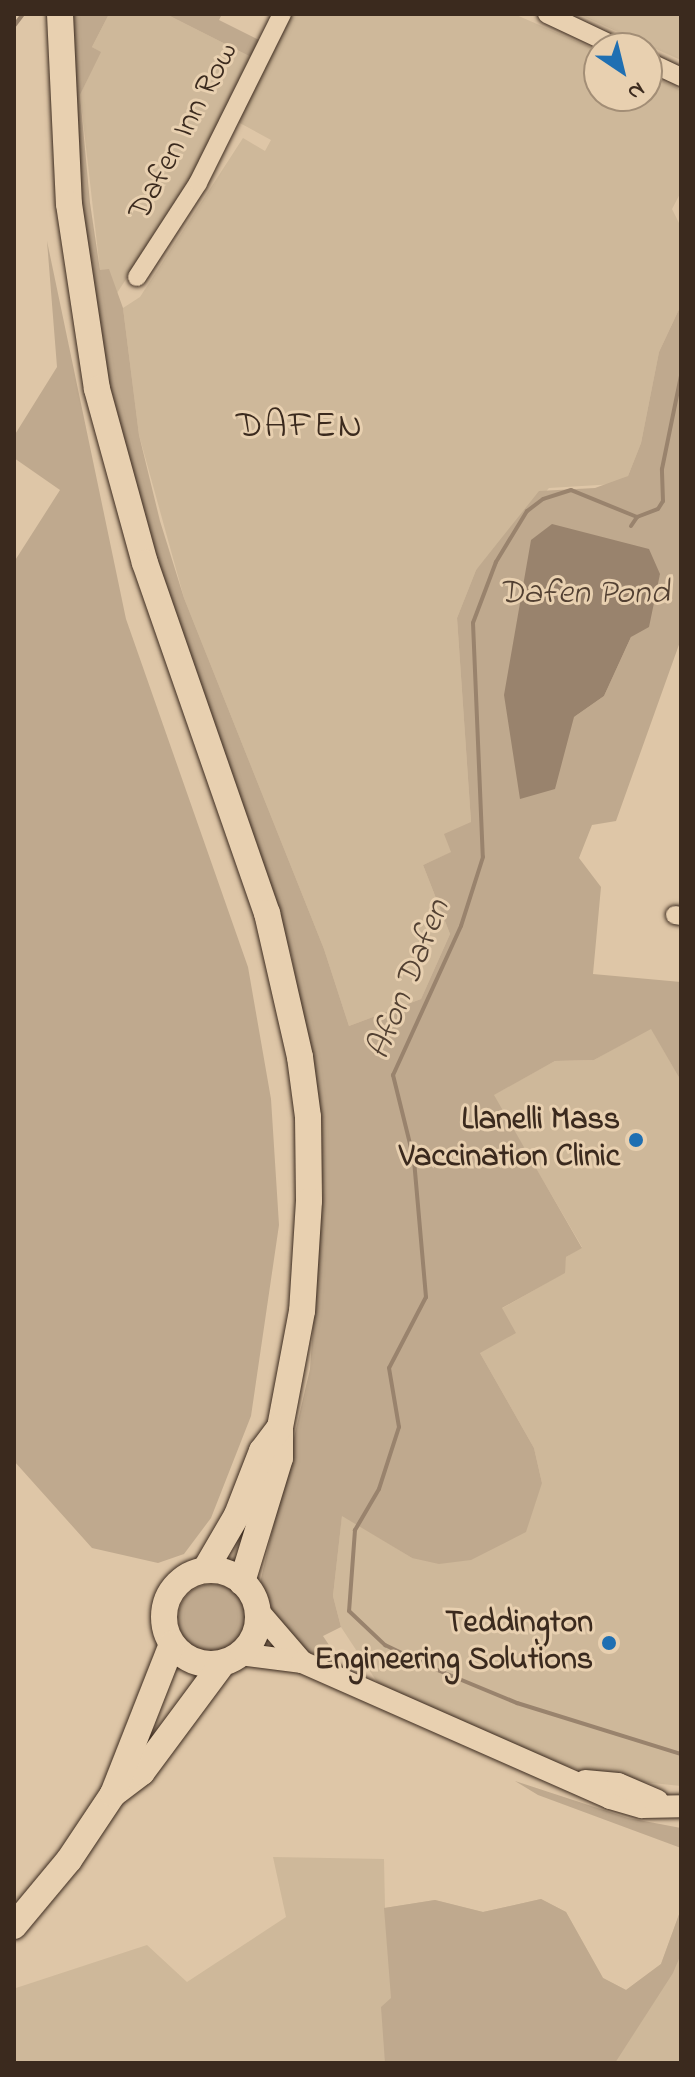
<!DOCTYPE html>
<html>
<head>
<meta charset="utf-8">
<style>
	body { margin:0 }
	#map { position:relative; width:695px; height:2077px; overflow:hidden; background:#dec6a7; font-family:"Indie Flower",sans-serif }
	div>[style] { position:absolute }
	.built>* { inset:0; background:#ceb89a }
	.green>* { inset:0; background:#bfa98e }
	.round { border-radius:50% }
	.water>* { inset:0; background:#99836d }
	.stream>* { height:4px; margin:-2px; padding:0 2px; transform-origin:2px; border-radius:2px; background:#99836d }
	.roads { filter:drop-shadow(0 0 2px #3b2a1e) drop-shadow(0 0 2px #3b2a1e) }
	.minor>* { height:18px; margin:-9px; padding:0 9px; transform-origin:9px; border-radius:9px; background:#e8d0b0 }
	.major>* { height:22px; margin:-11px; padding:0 11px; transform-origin:11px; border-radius:11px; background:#e8d0b0 }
	.highway>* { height:26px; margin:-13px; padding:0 13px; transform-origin:13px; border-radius:13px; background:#e8d0b0 }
	.highway>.ring { margin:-13px; padding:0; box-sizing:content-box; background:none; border:26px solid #e8d0b0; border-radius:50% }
	.dots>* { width:22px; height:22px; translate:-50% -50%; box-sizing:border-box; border:4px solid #e8d0b0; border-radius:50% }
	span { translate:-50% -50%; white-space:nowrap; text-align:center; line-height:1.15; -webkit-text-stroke:6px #e8d0b0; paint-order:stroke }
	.street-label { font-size:32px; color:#3b2a1e }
	.poi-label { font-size:32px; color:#3b2a1e; font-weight:700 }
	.right { translate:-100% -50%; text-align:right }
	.water-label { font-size:34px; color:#524032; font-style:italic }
	.quarter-label { font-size:36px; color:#3b2a1e; letter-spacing:2px }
	.frame { position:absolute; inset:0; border:16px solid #3b2a1e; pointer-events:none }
	.north { position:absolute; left:583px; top:32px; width:80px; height:80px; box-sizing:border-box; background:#e8d0b0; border:2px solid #a38e76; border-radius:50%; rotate:145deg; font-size:22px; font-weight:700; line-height:32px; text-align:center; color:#3b2a1e }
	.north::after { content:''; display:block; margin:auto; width:28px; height:36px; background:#1f6fb2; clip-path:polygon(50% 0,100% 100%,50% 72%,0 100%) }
</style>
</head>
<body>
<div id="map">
	<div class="built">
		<i style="clip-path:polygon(109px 14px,166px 14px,251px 57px,200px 167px,115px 296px,100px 270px,80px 95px,100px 52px,92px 47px)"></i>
		<i style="clip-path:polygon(292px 14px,514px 14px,599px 51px,599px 96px,647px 96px,647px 74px,681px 90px,681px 192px,672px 209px,681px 227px,681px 305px,659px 352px,641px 443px,628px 476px,615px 484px,549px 488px,476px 570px,457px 618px,471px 822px,452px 852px,423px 865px,450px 934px,421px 999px,349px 1026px,324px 949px,184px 598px,139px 435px,123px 308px,140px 297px,243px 138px,265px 151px,271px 140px,238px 122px)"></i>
		<i style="clip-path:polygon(578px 14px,681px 14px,681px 60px,676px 58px)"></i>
		<i style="clip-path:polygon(651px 1028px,681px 1081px,681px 1786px,604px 1778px,522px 1751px,383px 1691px,341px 1627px,333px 1596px,342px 1515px,412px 1558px,542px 1483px,534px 1448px,480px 1353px,501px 1309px,564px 1273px,566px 1257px,582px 1247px,493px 1095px,555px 1061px,594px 1060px)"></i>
		<i style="clip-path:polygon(273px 1857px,384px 1859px,385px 1908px,435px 1900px,483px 1912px,541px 1899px,566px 1912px,603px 1978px,626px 1990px,661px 1964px,681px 1909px,681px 2063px,14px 2063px,16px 1988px,147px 1945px,187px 1982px,286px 1917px)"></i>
	</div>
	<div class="green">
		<i style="clip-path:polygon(evenodd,72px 14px,109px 14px,92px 47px,101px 52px,80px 95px,90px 203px,100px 270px,109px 269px,123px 308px,139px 435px,160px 521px,184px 598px,324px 949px,349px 1026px,421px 999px,450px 934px,423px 865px,451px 852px,444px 834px,471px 822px,457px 618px,476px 570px,539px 491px,595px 488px,628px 476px,641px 443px,659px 352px,681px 305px,681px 639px,616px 821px,592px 825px,579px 858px,601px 887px,593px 974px,681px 982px,681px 1081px,651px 1029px,594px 1060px,555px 1061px,494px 1095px,582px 1248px,566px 1257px,565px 1273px,502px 1308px,516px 1333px,480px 1353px,534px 1448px,542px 1483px,526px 1532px,471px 1560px,439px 1564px,412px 1558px,342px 1516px,333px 1596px,341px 1627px,323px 1636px,347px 1672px,295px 1645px,273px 1616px,260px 1583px,310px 1369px,323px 1189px,314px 1079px,291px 954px,161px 574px,116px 428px,83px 239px,72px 14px,660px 574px,604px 696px,574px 717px,660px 574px)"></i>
		<i style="clip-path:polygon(166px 14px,222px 14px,219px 20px,259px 40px,251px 57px)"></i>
		<i style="clip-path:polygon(47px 241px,126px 619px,248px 967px,271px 1099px,279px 1225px,251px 1416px,211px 1518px,184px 1554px,158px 1563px,92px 1548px,14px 1461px,14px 562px,60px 490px,14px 458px,14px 436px,57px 367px)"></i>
		<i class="round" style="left:178px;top:1584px;width:68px;height:68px"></i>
		<i style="clip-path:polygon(515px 1781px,628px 1818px,681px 1828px,681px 1848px,538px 1795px)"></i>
		<i style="clip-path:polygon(541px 1899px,566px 1912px,603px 1978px,626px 1990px,661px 1964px,681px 1909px,681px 1954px,673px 1973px,615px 2063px,385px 2063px,381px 2007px,391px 1998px,384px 1908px,435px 1900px,483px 1912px)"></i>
	</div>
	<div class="water">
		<i style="clip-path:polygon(552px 524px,649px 549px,660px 574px,649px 627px,631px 637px,604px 696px,574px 717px,555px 789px,520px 799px,504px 695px,531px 540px)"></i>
	</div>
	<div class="stream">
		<i style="left:14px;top:26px;width:15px;rotate:-53deg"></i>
		<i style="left:637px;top:517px;width:71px;rotate:-157.8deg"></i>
		<i style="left:571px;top:490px;width:29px;rotate:162deg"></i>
		<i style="left:543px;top:499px;width:20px;rotate:143deg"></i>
		<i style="left:527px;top:511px;width:60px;rotate:121.3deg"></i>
		<i style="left:496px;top:562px;width:65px;rotate:110.7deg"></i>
		<i style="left:473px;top:623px;width:234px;rotate:87.6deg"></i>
		<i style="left:483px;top:857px;width:72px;rotate:107.7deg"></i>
		<i style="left:461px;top:926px;width:164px;rotate:114.5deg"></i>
		<i style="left:393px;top:1075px;width:88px;rotate:76.1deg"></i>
		<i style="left:414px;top:1160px;width:138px;rotate:85deg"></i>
		<i style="left:426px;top:1297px;width:80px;rotate:117.5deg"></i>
		<i style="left:389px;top:1368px;width:60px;rotate:80.4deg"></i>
		<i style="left:399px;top:1427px;width:65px;rotate:107.9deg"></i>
		<i style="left:379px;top:1489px;width:48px;rotate:120.3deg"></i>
		<i style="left:355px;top:1530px;width:81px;rotate:94.2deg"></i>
		<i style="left:349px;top:1611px;width:50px;rotate:43.4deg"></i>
		<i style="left:385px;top:1645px;width:55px;rotate:25.6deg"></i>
		<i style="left:435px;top:1669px;width:89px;rotate:22.5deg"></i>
		<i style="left:517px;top:1703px;width:172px;rotate:17.3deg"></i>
		<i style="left:637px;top:517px;width:22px;rotate:-21deg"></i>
		<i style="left:658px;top:509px;width:9px;rotate:-58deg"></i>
		<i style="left:663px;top:501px;width:32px;rotate:-92deg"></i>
		<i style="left:662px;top:469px;width:95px;rotate:-78.5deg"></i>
		<i style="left:631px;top:526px;width:11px;rotate:-56deg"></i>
	</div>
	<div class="roads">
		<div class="minor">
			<i style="left:547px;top:14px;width:80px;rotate:25.3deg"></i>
			<i style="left:647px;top:61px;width:38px;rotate:25deg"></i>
			<i style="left:137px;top:277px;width:112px;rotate:-57deg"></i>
			<i style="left:198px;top:183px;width:189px;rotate:-63.6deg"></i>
			<i style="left:675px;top:915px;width:6px;rotate:9deg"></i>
		</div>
		<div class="major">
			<i style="left:258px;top:1611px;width:67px;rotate:49.2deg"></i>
			<i style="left:240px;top:1654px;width:63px;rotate:7.4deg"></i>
			<i style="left:302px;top:1662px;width:337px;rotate:23.8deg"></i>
			<i style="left:610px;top:1798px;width:33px;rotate:16deg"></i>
			<i style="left:642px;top:1807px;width:39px;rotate:-1deg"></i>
			<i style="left:585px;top:1781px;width:33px;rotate:5deg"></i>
			<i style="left:618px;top:1784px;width:43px;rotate:23deg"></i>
		</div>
		<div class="highway">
			<i style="left:60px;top:14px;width:190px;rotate:87.3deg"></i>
			<i style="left:69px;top:204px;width:187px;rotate:81.4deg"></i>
			<i style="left:97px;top:389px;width:180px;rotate:74.6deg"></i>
			<i style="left:145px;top:563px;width:371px;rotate:70.8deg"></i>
			<i style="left:267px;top:913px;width:148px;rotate:77.1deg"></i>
			<i style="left:300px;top:1057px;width:61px;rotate:82.4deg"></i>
			<i style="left:308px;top:1117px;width:84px;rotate:89.3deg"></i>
			<i style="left:309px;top:1201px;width:110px;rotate:93.6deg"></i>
			<i style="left:302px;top:1311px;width:118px;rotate:100.7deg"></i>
			<i style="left:280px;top:1427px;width:31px;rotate:90deg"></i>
			<i style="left:280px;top:1458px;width:130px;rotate:107deg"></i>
			<i style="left:205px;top:1570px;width:64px;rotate:-59.8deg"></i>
			<i style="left:237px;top:1515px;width:69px;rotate:-68.7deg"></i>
			<i style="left:262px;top:1451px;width:30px;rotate:-53deg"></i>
			<i class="ring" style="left:164px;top:1570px;width:68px;height:68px"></i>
			<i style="left:113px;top:1794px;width:36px;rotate:-37deg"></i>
			<i style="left:142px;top:1772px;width:136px;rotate:-53.4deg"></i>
			<i style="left:14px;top:1926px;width:86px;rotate:-50.2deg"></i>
			<i style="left:69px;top:1860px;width:79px;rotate:-56.3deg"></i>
			<i style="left:113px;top:1794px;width:161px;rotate:-68.5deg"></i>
		</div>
	</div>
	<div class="dots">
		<i style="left:636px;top:1140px;background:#1f6fb2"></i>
		<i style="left:609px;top:1643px;background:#1f6fb2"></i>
	</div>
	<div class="street-label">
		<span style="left:185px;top:132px;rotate:-62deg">Dafen Inn Row</span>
	</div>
	<div class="poi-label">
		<span class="right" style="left:620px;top:1140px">Llanelli Mass<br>Vaccination Clinic</span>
		<span class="right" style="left:593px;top:1643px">Teddington<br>Engineering Solutions</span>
	</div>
	<div class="water-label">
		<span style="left:584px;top:595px">Dafen Pond</span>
		<span style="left:410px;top:980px;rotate:-68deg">Afon Dafen</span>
	</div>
	<div class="quarter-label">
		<span style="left:300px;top:428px">DAFEN</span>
	</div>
	<div class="frame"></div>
	<div class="north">N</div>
</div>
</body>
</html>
